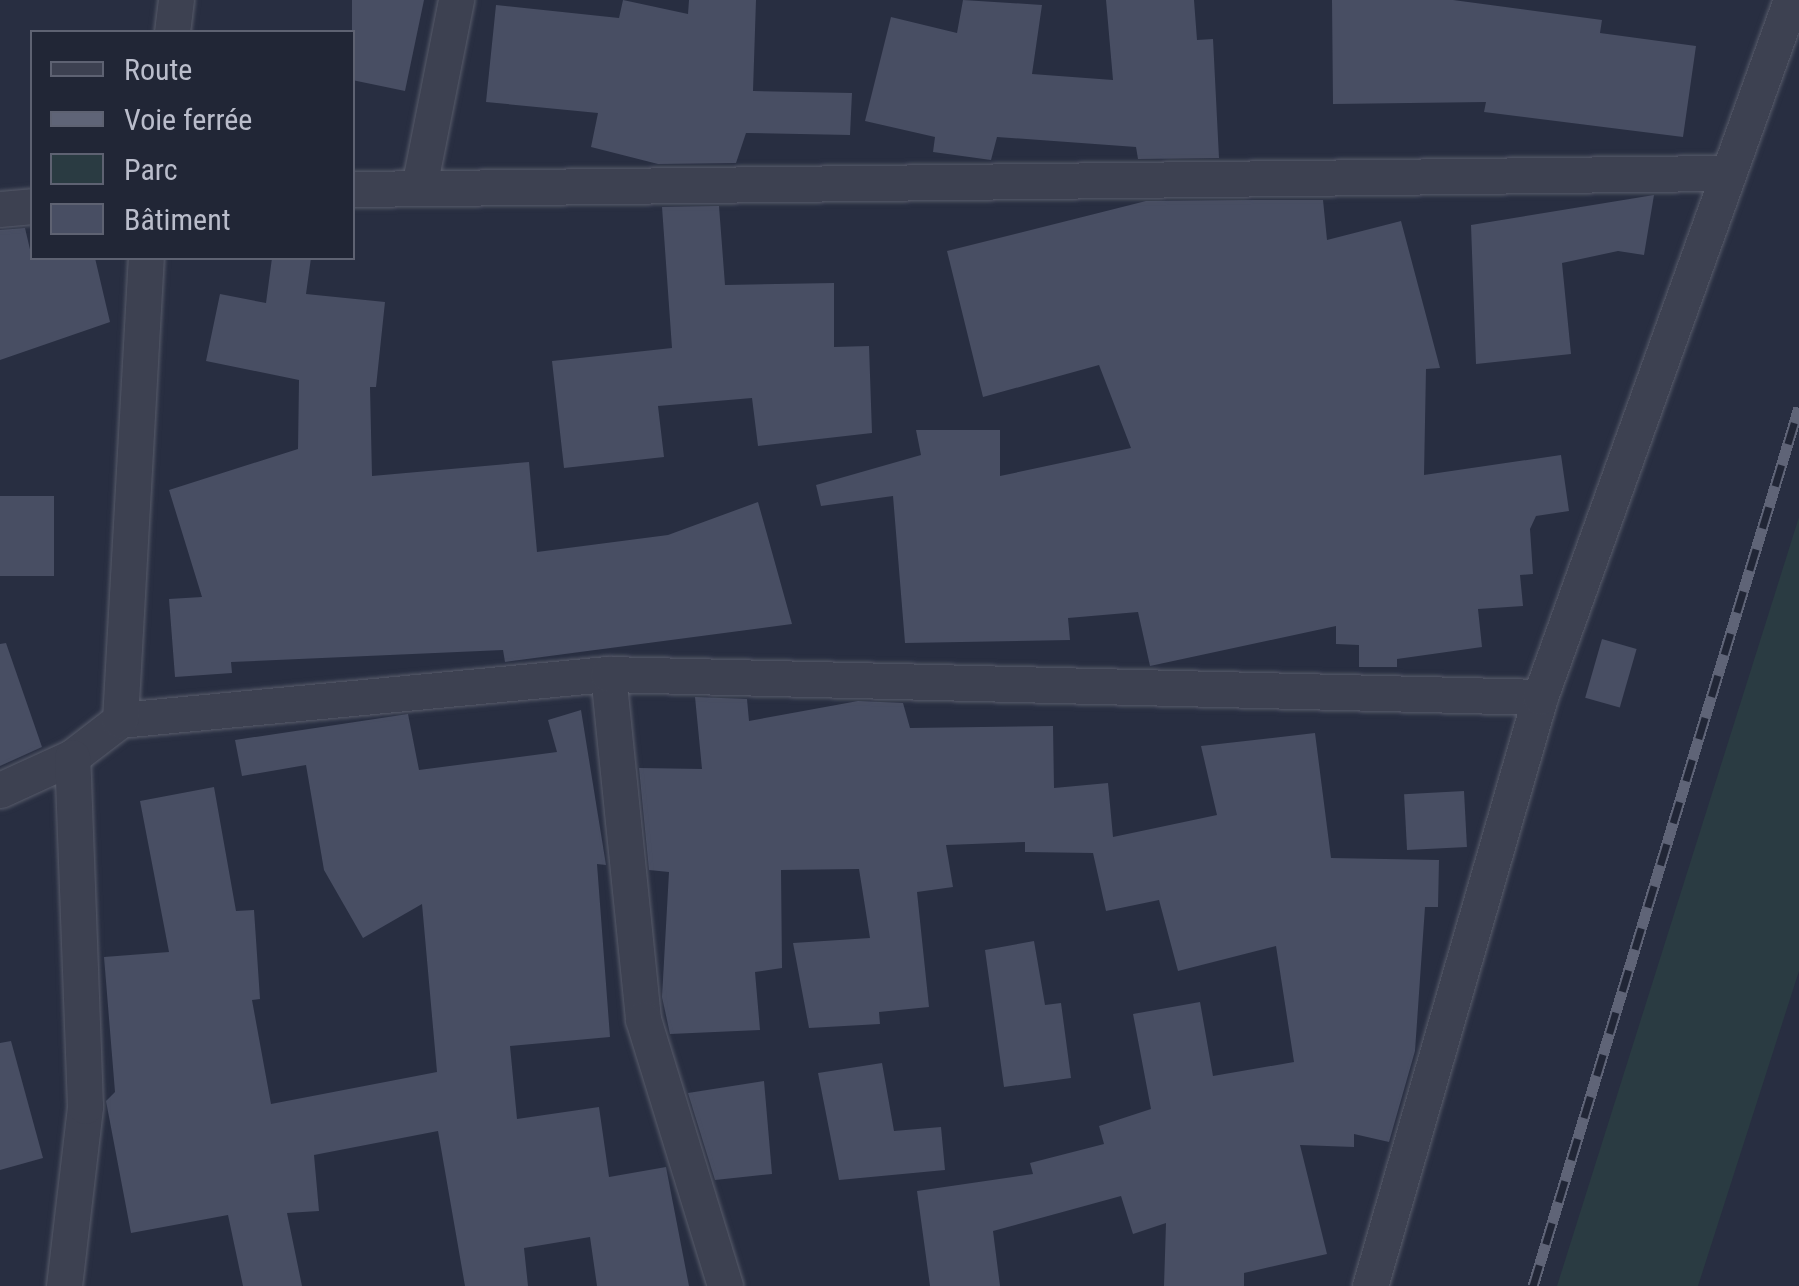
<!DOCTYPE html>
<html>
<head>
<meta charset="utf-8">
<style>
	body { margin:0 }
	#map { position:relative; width:1799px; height:1286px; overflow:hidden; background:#282e41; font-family:"Roboto Condensed",sans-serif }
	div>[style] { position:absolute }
	.green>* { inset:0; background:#2a3b42 }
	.building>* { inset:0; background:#484e63; transform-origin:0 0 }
	.roads { filter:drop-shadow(0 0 2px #585c6b) drop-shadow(0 0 2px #585c6b) }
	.minor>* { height:35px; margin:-17.5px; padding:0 17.5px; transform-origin:17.5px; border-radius:17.5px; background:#3d4151 }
	.rail>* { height:11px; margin-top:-5.5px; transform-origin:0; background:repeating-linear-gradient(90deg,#212636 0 22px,#5f6477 0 44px); box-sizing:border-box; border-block:2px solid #5f6477 }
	span { translate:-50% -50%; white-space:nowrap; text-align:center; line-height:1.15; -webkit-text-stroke:10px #212636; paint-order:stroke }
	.legend { position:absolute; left:30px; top:30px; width:325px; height:230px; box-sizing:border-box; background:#212636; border:2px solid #5e6272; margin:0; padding:12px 18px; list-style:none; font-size:30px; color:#babdcb }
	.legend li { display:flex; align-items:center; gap:20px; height:50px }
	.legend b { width:50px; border:2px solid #5e6272 }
</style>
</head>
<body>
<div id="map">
	<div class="green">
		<i style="clip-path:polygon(1799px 517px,1799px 971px,1698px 1286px,1557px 1286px)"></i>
	</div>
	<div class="building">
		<i style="clip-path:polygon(352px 0,424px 0,405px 91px,352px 80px)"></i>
		<i style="clip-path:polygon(623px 0,688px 14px,689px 0,756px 0,753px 91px,852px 93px,850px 135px,746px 133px,736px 163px,658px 164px,591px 147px,598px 113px,486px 102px,496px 5px,619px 18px)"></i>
		<i style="clip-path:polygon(963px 0,1042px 5px,1032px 74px,1113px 80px,1106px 0,1194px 0,1197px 40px,1213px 39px,1219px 158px,1138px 159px,1136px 147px,997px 137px,991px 160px,933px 152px,935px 137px,865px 121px,891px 17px,957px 33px)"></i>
		<i style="clip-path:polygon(1332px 0,1453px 0,1602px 20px,1600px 33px,1696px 46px,1683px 137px,1484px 112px,1486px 102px,1333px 104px)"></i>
		<i style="clip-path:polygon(1654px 195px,1644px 255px,1618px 251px,1562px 263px,1571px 354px,1476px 364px,1471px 225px)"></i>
		<i style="clip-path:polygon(1255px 200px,1323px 200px,1327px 240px,1401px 221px,1440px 368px,1426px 369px,1424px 475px,1561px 455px,1569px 511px,1536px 516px,1530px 529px,1533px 574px,1520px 575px,1523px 606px,1478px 609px,1482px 647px,1397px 659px,1397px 667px,1359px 667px,1359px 645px,1336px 644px,1336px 626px,1150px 666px,1138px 612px,1068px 618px,1070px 640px,905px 643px,893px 496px,821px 506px,816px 485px,921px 455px,916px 430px,1000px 430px,1000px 476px,1131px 448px,1099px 365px,983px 397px,947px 251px,1146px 201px)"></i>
		<i style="clip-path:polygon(719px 206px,725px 285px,834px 283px,834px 347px,869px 346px,872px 433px,758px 446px,752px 398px,658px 406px,664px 457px,564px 468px,552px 361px,672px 348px,662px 207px)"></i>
		<i style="clip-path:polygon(25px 228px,32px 258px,95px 258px,110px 322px,0 360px,0 230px)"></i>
		<i style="clip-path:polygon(272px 258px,311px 258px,306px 294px,385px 302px,376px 387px,370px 387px,372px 476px,529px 462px,537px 552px,668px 535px,758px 502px,792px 624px,505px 662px,503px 650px,231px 662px,232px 673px,175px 677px,169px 599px,202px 597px,169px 490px,298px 449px,299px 380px,206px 361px,220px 294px,266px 303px)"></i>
		<i style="left:0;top:496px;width:54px;height:80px"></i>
		<i style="left:1602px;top:639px;width:36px;height:61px;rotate:16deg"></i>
		<i style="clip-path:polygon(6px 643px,42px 747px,0 766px,0 644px)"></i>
		<i style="clip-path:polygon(695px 697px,747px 699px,749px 721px,858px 701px,903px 703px,910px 728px,1053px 726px,1054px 788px,1108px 783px,1113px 837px,1217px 815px,1201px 746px,1315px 733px,1331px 858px,1439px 860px,1438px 907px,1425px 907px,1415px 1051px,1389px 1142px,1354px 1134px,1354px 1147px,1300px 1145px,1327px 1254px,1244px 1273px,1244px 1286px,1164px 1286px,1166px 1223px,1133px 1234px,1121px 1196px,993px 1231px,1000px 1286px,930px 1286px,917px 1191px,1033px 1174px,1030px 1163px,1104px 1144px,1099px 1126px,1151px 1109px,1133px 1014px,1200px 1002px,1213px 1076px,1294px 1062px,1276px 946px,1178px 971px,1159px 900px,1106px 911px,1093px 853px,1025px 852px,1025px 842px,946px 845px,953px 887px,917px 892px,929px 1007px,879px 1012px,880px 1024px,809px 1028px,793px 943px,870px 938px,859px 869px,781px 870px,782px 968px,755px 972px,760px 1030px,670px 1034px,662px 997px,669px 872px,649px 870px,639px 768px,702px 769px)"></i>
		<i style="clip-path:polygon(581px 710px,606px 865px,597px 864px,610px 1037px,510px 1046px,517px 1119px,599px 1107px,609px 1177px,666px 1167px,689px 1286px,597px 1286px,590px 1237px,524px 1248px,528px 1286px,465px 1286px,438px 1131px,314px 1155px,319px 1211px,287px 1213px,302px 1286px,243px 1286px,228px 1215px,131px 1233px,106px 1101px,115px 1092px,104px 957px,169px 952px,140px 801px,214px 787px,236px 911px,254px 910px,260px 999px,252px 1000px,271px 1104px,437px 1072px,422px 904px,363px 938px,324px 870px,306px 765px,242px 776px,235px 740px,408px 714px,419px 770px,557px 752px,548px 720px)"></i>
		<i style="left:1464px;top:791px;width:56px;height:60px;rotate:87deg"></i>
		<i style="clip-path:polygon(1034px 941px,1045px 1005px,1061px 1003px,1071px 1078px,1004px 1087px,985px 950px)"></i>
		<i style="clip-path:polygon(11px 1041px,43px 1158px,0 1170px,0 1043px)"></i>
		<i style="clip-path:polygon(882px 1063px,894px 1131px,941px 1127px,945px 1170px,839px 1180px,818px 1073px)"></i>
		<i style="clip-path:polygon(764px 1081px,772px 1174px,715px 1180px,688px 1093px)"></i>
	</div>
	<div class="roads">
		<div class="minor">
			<i style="left:172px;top:32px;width:32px;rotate:-83deg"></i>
			<i style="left:419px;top:187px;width:191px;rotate:-78.8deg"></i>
			<i style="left:352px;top:189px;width:1372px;rotate:-0.67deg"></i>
			<i style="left:0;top:209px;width:32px;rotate:-5deg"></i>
			<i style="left:608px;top:674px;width:347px;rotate:84.2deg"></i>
			<i style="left:643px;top:1019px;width:279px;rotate:72.9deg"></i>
			<i style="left:120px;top:720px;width:490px;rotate:-5.4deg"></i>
			<i style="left:608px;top:674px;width:932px;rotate:1.41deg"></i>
			<i style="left:0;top:790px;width:79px;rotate:-24.6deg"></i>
			<i style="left:72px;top:757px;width:61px;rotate:-37.6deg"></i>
			<i style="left:120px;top:720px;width:463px;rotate:-86.8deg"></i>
			<i style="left:64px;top:1286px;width:181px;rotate:-83.3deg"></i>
			<i style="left:85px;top:1106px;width:349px;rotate:-92.1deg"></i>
			<i style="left:1370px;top:1286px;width:613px;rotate:-73.9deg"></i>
			<i style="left:1540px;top:697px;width:741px;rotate:-70.2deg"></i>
		</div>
	</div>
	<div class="rail">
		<i style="left:1533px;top:1286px;width:918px;rotate:-73.16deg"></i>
	</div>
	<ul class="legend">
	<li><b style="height:12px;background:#3d4151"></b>Route</li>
	<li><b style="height:12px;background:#5f6477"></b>Voie ferrée</li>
	<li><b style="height:28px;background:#2a3b42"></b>Parc</li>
	<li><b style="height:28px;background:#484e63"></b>Bâtiment</li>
	</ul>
</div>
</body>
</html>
